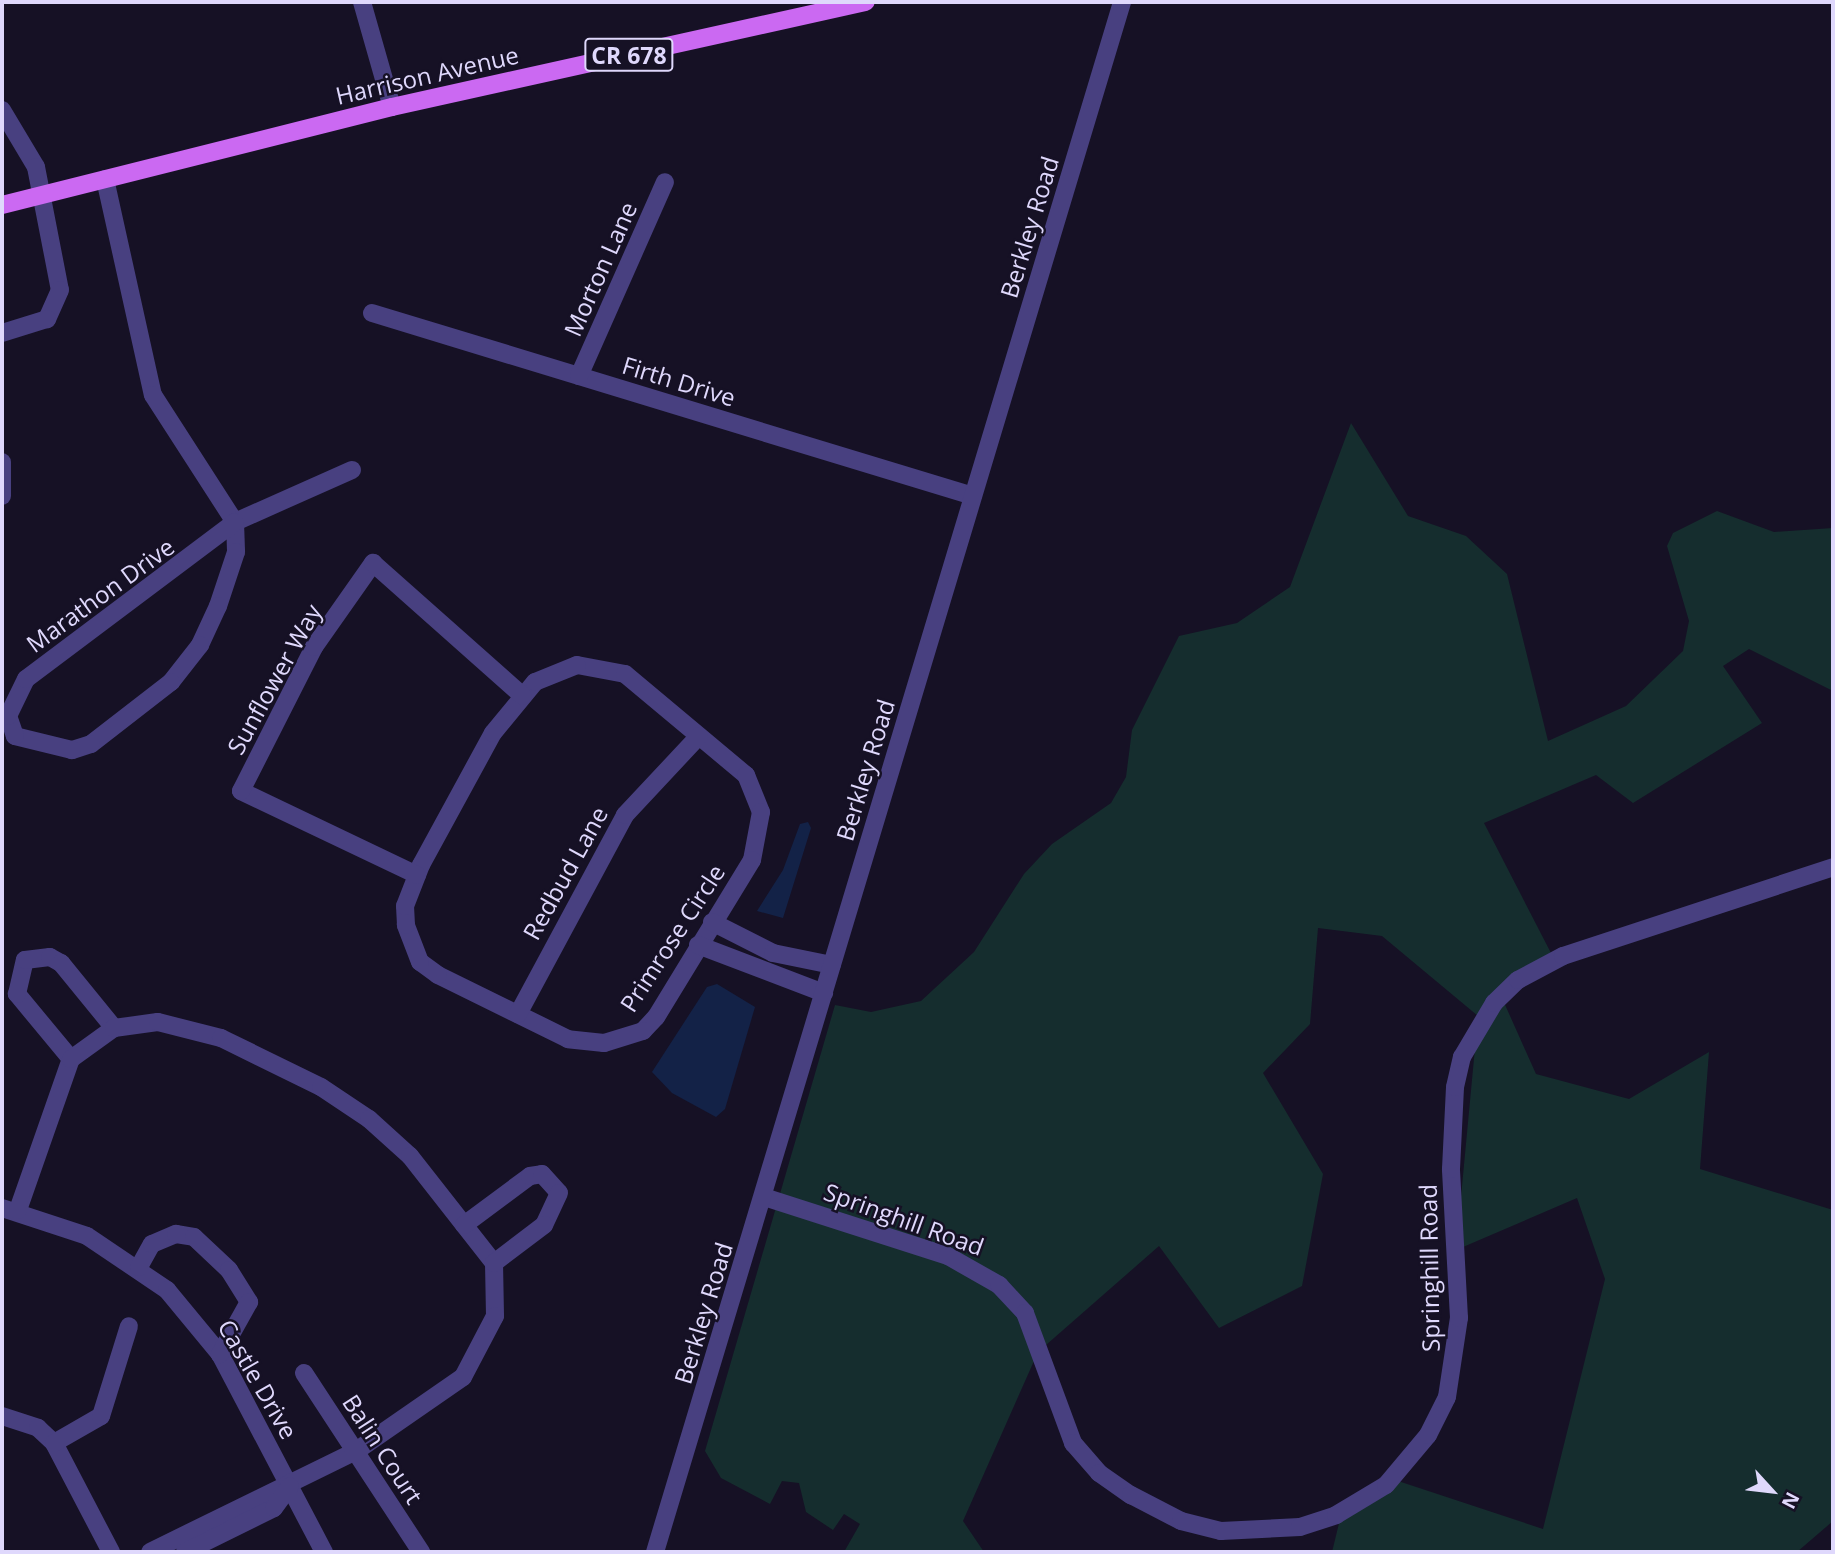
<!DOCTYPE html>
<html>
<head>
<meta charset="utf-8">
<style>
	body { margin:0 }
	#map { position:relative; width:1835px; height:1554px; overflow:hidden; background:#161125; font-family:"Open Sans",sans-serif }
	div>[style] { position:absolute }
	.green>* { inset:0; background:#152d2e }
	.water>* { inset:0; background:#132247 }
	.minor>* { height:18px; margin:-9px; padding:0 9px; transform-origin:9px; border-radius:9px; background:#484080 }
	.major>* { height:18px; margin:-9px; padding:0 9px; transform-origin:9px; border-radius:9px; background:#cb69f2 }
	span { translate:-50% -50%; white-space:nowrap; text-align:center; line-height:1.15; -webkit-text-stroke:5px #161125; paint-order:stroke }
	.shield-label span { padding:2px 5px; background:#161125; border:2px solid; border-radius:5px; -webkit-text-stroke-width:0 }
	.shield-label { font-size:23px; color:#dfd8fc; font-weight:700 }
	.street-label { font-size:24px; color:#dfd8fc }
	.frame { position:absolute; inset:0; border:4px solid #dfd8fc; pointer-events:none }
	.north { position:absolute; left:1737px; top:1456px; width:70px; height:70px; -webkit-text-stroke:5px #161125; paint-order:stroke; rotate:117deg; font-size:19px; font-weight:700; line-height:28px; text-align:center; color:#dfd8fc }
	.north::after { content:''; display:block; margin:auto; width:24px; height:32px; background:#dfd8fc; clip-path:polygon(50% 0,100% 100%,50% 72%,0 100%) }
</style>
</head>
<body>
<div id="map">
	<div class="green">
		<i style="clip-path:polygon(1351px 423px,1408px 516px,1466px 536px,1507px 574px,1548px 741px,1626px 706px,1683px 651px,1689px 621px,1667px 546px,1673px 533px,1717px 511px,1774px 532px,1833px 528px,1833px 691px,1749px 649px,1723px 666px,1762px 723px,1633px 803px,1596px 775px,1484px 823px,1552px 955px,1502px 998px,1536px 1074px,1629px 1099px,1709px 1052px,1700px 1169px,1833px 1210px,1833px 1521px,1797px 1552px,1332px 1552px,1342px 1511px,1392px 1479px,1543px 1529px,1605px 1279px,1577px 1198px,1456px 1250px,1478px 1016px,1382px 936px,1318px 928px,1310px 1024px,1263px 1073px,1323px 1174px,1302px 1286px,1219px 1328px,1159px 1246px,1038px 1352px,963px 1521px,984px 1552px,844px 1552px,860px 1524px,844px 1514px,833px 1530px,806px 1512px,799px 1483px,782px 1481px,770px 1504px,721px 1478px,705px 1451px,835px 1005px,871px 1012px,921px 1001px,974px 952px,1024px 874px,1052px 844px,1111px 803px,1126px 777px,1132px 730px,1179px 636px,1237px 623px,1290px 587px)"></i>
	</div>
	<div class="water">
		<i style="clip-path:polygon(808px 822px,811px 828px,783px 918px,757px 911px,783px 870px,800px 824px)"></i>
		<i style="clip-path:polygon(717px 984px,755px 1007px,725px 1109px,716px 1117px,672px 1093px,652px 1072px,707px 987px)"></i>
	</div>
	<div class="minor">
		<i style="left:362px;top:2px;width:109px;rotate:74.1deg"></i>
		<i style="left:2px;top:110px;width:66px;rotate:59.2deg"></i>
		<i style="left:36px;top:167px;width:125px;rotate:79deg"></i>
		<i style="left:60px;top:290px;width:32px;rotate:114deg"></i>
		<i style="left:47px;top:319px;width:47px;rotate:162.7deg"></i>
		<i style="left:105px;top:179px;width:221px;rotate:77.5deg"></i>
		<i style="left:153px;top:395px;width:151px;rotate:57.2deg"></i>
		<i style="left:235px;top:522px;width:128px;rotate:-24deg"></i>
		<i style="left:372px;top:313px;width:628px;rotate:16.94deg"></i>
		<i style="left:579px;top:376px;width:212px;rotate:-66.1deg"></i>
		<i style="left:2px;top:462px;width:34px;rotate:90deg"></i>
		<i style="left:235px;top:522px;width:30px;rotate:88deg"></i>
		<i style="left:236px;top:552px;width:57px;rotate:108.4deg"></i>
		<i style="left:218px;top:606px;width:43px;rotate:114.8deg"></i>
		<i style="left:200px;top:645px;width:47px;rotate:128.1deg"></i>
		<i style="left:171px;top:682px;width:101px;rotate:142.2deg"></i>
		<i style="left:91px;top:744px;width:20px;rotate:162deg"></i>
		<i style="left:72px;top:750px;width:59px;rotate:-166.2deg"></i>
		<i style="left:15px;top:736px;width:21px;rotate:-109deg"></i>
		<i style="left:8px;top:716px;width:41px;rotate:-64.1deg"></i>
		<i style="left:26px;top:679px;width:261px;rotate:-36.9deg"></i>
		<i style="left:577px;top:665px;width:49px;rotate:10.6deg"></i>
		<i style="left:625px;top:674px;width:158px;rotate:39.9deg"></i>
		<i style="left:746px;top:775px;width:40px;rotate:68deg"></i>
		<i style="left:761px;top:812px;width:49px;rotate:100.6deg"></i>
		<i style="left:752px;top:860px;width:184px;rotate:121.4deg"></i>
		<i style="left:656px;top:1017px;width:19px;rotate:133deg"></i>
		<i style="left:643px;top:1031px;width:41px;rotate:162.9deg"></i>
		<i style="left:604px;top:1043px;width:36px;rotate:-174deg"></i>
		<i style="left:568px;top:1039px;width:145px;rotate:-153.8deg"></i>
		<i style="left:438px;top:975px;width:22px;rotate:-144deg"></i>
		<i style="left:420px;top:962px;width:40px;rotate:-111deg"></i>
		<i style="left:406px;top:925px;width:19px;rotate:-93deg"></i>
		<i style="left:405px;top:906px;width:44px;rotate:-68.7deg"></i>
		<i style="left:421px;top:865px;width:150px;rotate:-61.4deg"></i>
		<i style="left:493px;top:733px;width:66px;rotate:-50.5deg"></i>
		<i style="left:535px;top:682px;width:45px;rotate:-22deg"></i>
		<i style="left:417px;top:875px;width:195px;rotate:-154.5deg"></i>
		<i style="left:241px;top:791px;width:161px;rotate:-63.1deg"></i>
		<i style="left:314px;top:647px;width:103px;rotate:-54.9deg"></i>
		<i style="left:373px;top:563px;width:200px;rotate:41.6deg"></i>
		<i style="left:712px;top:922px;width:68px;rotate:26.9deg"></i>
		<i style="left:773px;top:953px;width:60px;rotate:11.5deg"></i>
		<i style="left:698px;top:945px;width:135px;rotate:20.9deg"></i>
		<i style="left:518px;top:1014px;width:226px;rotate:-61.7deg"></i>
		<i style="left:625px;top:815px;width:108px;rotate:-46.9deg"></i>
		<i style="left:71px;top:1059px;width:85px;rotate:-129.7deg"></i>
		<i style="left:17px;top:994px;width:35px;rotate:-77deg"></i>
		<i style="left:25px;top:960px;width:25px;rotate:-7deg"></i>
		<i style="left:50px;top:957px;width:13px;rotate:29deg"></i>
		<i style="left:61px;top:963px;width:84px;rotate:50.8deg"></i>
		<i style="left:764px;top:1197px;width:193px;rotate:17.8deg"></i>
		<i style="left:948px;top:1256px;width:59px;rotate:29.6deg"></i>
		<i style="left:999px;top:1285px;width:38px;rotate:47deg"></i>
		<i style="left:1025px;top:1313px;width:139px;rotate:69.7deg"></i>
		<i style="left:1073px;top:1443px;width:40px;rotate:49deg"></i>
		<i style="left:1099px;top:1473px;width:39px;rotate:35deg"></i>
		<i style="left:1131px;top:1495px;width:56px;rotate:27.5deg"></i>
		<i style="left:1181px;top:1521px;width:41px;rotate:14deg"></i>
		<i style="left:1221px;top:1531px;width:79px;rotate:-2.9deg"></i>
		<i style="left:1300px;top:1527px;width:38px;rotate:-18deg"></i>
		<i style="left:1336px;top:1515px;width:58px;rotate:-31deg"></i>
		<i style="left:1386px;top:1485px;width:65px;rotate:-50deg"></i>
		<i style="left:1428px;top:1435px;width:42px;rotate:-63.4deg"></i>
		<i style="left:1447px;top:1397px;width:80px;rotate:-81.4deg"></i>
		<i style="left:1459px;top:1318px;width:149px;rotate:-93.1deg"></i>
		<i style="left:1451px;top:1169px;width:82px;rotate:-87.2deg"></i>
		<i style="left:1455px;top:1087px;width:31px;rotate:-77deg"></i>
		<i style="left:1462px;top:1057px;width:63px;rotate:-59.3deg"></i>
		<i style="left:1494px;top:1003px;width:33px;rotate:-44deg"></i>
		<i style="left:1518px;top:980px;width:51px;rotate:-28.1deg"></i>
		<i style="left:1563px;top:956px;width:284px;rotate:-18.2deg"></i>
		<i style="left:2px;top:1208px;width:89px;rotate:18.2deg"></i>
		<i style="left:87px;top:1236px;width:97px;rotate:34deg"></i>
		<i style="left:167px;top:1290px;width:83px;rotate:50.4deg"></i>
		<i style="left:220px;top:1354px;width:224px;rotate:62.3deg"></i>
		<i style="left:18px;top:1210px;width:160px;rotate:-70.7deg"></i>
		<i style="left:71px;top:1059px;width:53px;rotate:-35.8deg"></i>
		<i style="left:114px;top:1028px;width:44px;rotate:-7.8deg"></i>
		<i style="left:158px;top:1022px;width:65px;rotate:14.3deg"></i>
		<i style="left:221px;top:1038px;width:111px;rotate:26.1deg"></i>
		<i style="left:321px;top:1087px;width:58px;rotate:33.7deg"></i>
		<i style="left:369px;top:1119px;width:55px;rotate:42.1deg"></i>
		<i style="left:410px;top:1156px;width:136px;rotate:51.9deg"></i>
		<i style="left:494px;top:1263px;width:53px;rotate:88.9deg"></i>
		<i style="left:495px;top:1316px;width:69px;rotate:117.7deg"></i>
		<i style="left:463px;top:1377px;width:130px;rotate:145.3deg"></i>
		<i style="left:356px;top:1451px;width:229px;rotate:153.9deg"></i>
		<i style="left:464px;top:1225px;width:82px;rotate:-36.6deg"></i>
		<i style="left:530px;top:1176px;width:12px;rotate:-9deg"></i>
		<i style="left:542px;top:1174px;width:25px;rotate:48deg"></i>
		<i style="left:559px;top:1193px;width:35px;rotate:115deg"></i>
		<i style="left:544px;top:1225px;width:63px;rotate:142.8deg"></i>
		<i style="left:139px;top:1267px;width:26px;rotate:-61deg"></i>
		<i style="left:152px;top:1244px;width:26px;rotate:-23deg"></i>
		<i style="left:176px;top:1234px;width:18px;rotate:9deg"></i>
		<i style="left:194px;top:1237px;width:48px;rotate:43.3deg"></i>
		<i style="left:229px;top:1270px;width:38px;rotate:58deg"></i>
		<i style="left:249px;top:1302px;width:60px;rotate:119.1deg"></i>
		<i style="left:304px;top:1373px;width:214px;rotate:56.8deg"></i>
		<i style="left:2px;top:1416px;width:38px;rotate:18deg"></i>
		<i style="left:38px;top:1428px;width:22px;rotate:43deg"></i>
		<i style="left:54px;top:1443px;width:123px;rotate:62.4deg"></i>
		<i style="left:54px;top:1443px;width:54px;rotate:-29.9deg"></i>
		<i style="left:101px;top:1416px;width:94px;rotate:-72.7deg"></i>
		<i style="left:185px;top:1552px;width:99px;rotate:-26.3deg"></i>
		<i style="left:274px;top:1508px;width:27px;rotate:-54deg"></i>
		<i style="left:655px;top:1552px;width:1619px;rotate:-73.23deg"></i>
	</div>
	<div class="major">
		<i style="left:2px;top:205px;width:402px;rotate:-14.1deg"></i>
		<i style="left:392px;top:107px;width:485px;rotate:-12.5deg"></i>
	</div>
	<div class="shield-label">
		<span style="left:629px;top:55px">CR 678</span>
	</div>
	<div class="street-label">
		<span style="left:427px;top:75px;rotate:-13deg">Harrison Avenue</span>
		<span style="left:1029px;top:227px;rotate:-73deg">Berkley Road</span>
		<span style="left:600px;top:269px;rotate:-66deg">Morton Lane</span>
		<span style="left:679px;top:381px;rotate:17deg">Firth Drive</span>
		<span style="left:100px;top:595px;rotate:-36deg">Marathon Drive</span>
		<span style="left:274px;top:679px;rotate:-61deg">Sunflower Way</span>
		<span style="left:865px;top:770px;rotate:-73deg">Berkley Road</span>
		<span style="left:565px;top:873px;rotate:-61deg">Redbud Lane</span>
		<span style="left:672px;top:938px;rotate:-57deg">Primrose Circle</span>
		<span style="left:904px;top:1219px;rotate:20deg">Springhill Road</span>
		<span style="left:1429px;top:1268px;rotate:-91deg">Springhill Road</span>
		<span style="left:703px;top:1313px;rotate:-73deg">Berkley Road</span>
		<span style="left:258px;top:1379px;rotate:60deg">Castle Drive</span>
		<span style="left:383px;top:1449px;rotate:57deg">Balin Court</span>
	</div>
	<div class="frame"></div>
	<div class="north">N</div>
</div>
</body>
</html>
